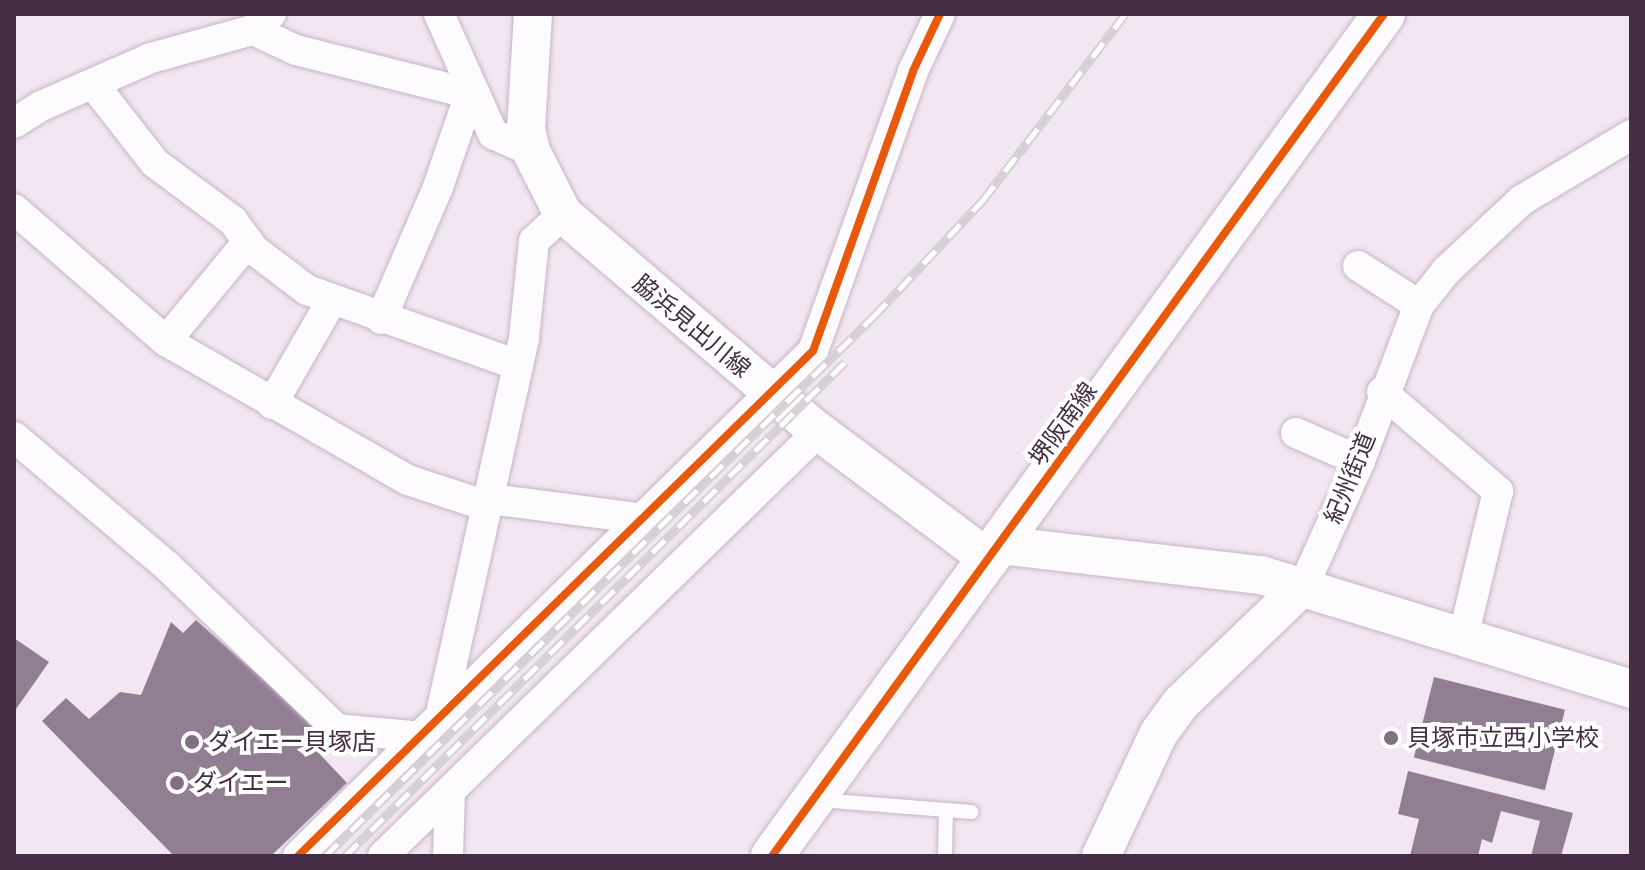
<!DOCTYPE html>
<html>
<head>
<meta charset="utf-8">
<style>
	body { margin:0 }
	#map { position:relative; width:1645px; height:870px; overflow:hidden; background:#f2e6f2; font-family:"Crimson Pro","Noto Sans JP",serif }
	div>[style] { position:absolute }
	.building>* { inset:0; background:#917e92; transform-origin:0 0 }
	.roads { filter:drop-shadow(0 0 2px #c5b5c5) drop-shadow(0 0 2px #c5b5c5) }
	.service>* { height:14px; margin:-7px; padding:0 7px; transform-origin:7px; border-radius:7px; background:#fdfbfd }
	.minor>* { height:30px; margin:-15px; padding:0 15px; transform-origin:15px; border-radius:15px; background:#fdfbfd }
	.tertiary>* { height:38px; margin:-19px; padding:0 19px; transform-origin:19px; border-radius:19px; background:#fdfbfd }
	.secondary>* { height:42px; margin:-21px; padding:0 21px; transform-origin:21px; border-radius:21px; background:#fdfbfd }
	.rail>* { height:9px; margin-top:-4.5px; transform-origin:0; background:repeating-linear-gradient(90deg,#fff 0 18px,#d5d0d5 0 36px); box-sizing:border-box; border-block:2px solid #d5d0d5 }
	.cycleway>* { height:8px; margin:-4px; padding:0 4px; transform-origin:4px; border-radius:4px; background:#e8590c }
	.dots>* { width:22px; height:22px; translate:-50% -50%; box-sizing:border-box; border:4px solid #fff; border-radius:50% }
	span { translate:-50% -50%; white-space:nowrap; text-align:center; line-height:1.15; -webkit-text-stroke:8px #fff; paint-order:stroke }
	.street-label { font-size:24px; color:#442d45 }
	.poi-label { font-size:24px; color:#442d45 }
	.left { translate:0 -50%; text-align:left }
	.frame { position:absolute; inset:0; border:16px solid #442d45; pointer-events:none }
</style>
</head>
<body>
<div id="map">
	<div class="building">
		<i style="clip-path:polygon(196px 620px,327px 736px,314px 748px,347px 783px,271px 856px,174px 856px,42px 721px,66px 698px,89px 719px,120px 692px,141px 695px,171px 622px,183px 633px)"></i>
		<i style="clip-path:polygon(14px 638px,49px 662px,14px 712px)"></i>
		<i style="left:1434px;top:677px;width:135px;height:83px;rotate:14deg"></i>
		<i style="clip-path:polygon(1408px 771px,1573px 813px,1561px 856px,1531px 856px,1540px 821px,1501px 811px,1492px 843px,1482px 839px,1478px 856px,1410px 856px,1419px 819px,1398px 814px)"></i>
	</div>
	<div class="roads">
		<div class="service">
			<i style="left:819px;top:800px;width:153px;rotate:4.5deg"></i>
			<i style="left:945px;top:856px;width:45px;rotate:-88.7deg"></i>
		</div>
		<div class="minor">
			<i style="left:439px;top:14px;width:132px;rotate:65.8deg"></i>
			<i style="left:493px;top:134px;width:42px;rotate:24.1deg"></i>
			<i style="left:253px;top:30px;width:47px;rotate:24.9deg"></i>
			<i style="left:296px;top:50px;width:185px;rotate:14.1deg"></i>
			<i style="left:94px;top:85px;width:99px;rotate:52deg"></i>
			<i style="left:155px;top:163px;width:97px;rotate:36.6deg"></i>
			<i style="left:233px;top:221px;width:34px;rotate:54deg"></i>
			<i style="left:253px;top:249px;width:68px;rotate:37.2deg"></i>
			<i style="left:307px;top:290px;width:224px;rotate:19.6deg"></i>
			<i style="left:14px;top:123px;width:32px;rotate:-32deg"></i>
			<i style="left:41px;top:106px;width:120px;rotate:-23.6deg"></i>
			<i style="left:151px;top:58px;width:106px;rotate:-15.4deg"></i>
			<i style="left:253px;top:30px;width:24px;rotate:-42deg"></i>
			<i style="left:14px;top:209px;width:201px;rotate:41deg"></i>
			<i style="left:166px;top:341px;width:279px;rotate:29.9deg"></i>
			<i style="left:408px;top:480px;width:83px;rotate:18.2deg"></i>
			<i style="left:1358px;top:266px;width:72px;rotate:32.6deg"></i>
			<i style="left:381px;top:319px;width:144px;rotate:-66.6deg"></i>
			<i style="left:438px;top:187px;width:98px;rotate:-71deg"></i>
			<i style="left:166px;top:341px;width:129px;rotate:-50.4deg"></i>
			<i style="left:1382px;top:392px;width:153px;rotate:40.5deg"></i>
			<i style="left:1498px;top:491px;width:151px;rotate:103.4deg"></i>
			<i style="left:272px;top:404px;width:120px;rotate:-60deg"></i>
			<i style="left:1296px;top:433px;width:70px;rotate:23.6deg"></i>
			<i style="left:14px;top:437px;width:200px;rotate:40.1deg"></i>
			<i style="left:167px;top:566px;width:236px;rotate:43.8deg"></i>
			<i style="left:337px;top:729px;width:87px;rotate:5.3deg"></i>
			<i style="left:490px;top:499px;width:150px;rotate:7.3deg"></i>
			<i style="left:1304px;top:585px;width:136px;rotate:-65.7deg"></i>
			<i style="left:1360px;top:461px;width:167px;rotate:-69.3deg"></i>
			<i style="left:1419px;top:305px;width:43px;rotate:-51.5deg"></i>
			<i style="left:1446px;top:271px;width:104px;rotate:-43.1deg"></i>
			<i style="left:1522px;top:200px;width:127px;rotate:-30.8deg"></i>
			<i style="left:439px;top:722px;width:393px;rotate:-77.5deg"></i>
			<i style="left:524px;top:338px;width:98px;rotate:-84.1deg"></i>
			<i style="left:534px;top:241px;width:40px;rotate:-43deg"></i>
			<i style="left:298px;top:856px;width:721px;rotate:-44.44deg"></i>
			<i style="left:813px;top:351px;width:297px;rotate:-70.3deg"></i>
			<i style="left:913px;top:71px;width:63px;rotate:-64.7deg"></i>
			<i style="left:383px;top:856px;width:609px;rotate:-44.27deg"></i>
			<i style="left:448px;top:856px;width:64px;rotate:-88.2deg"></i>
		</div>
		<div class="tertiary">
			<i style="left:533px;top:14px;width:115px;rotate:93.5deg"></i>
			<i style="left:526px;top:129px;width:23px;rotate:77deg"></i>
			<i style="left:531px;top:151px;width:71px;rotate:63.1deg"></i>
			<i style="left:563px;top:214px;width:330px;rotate:40.5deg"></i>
			<i style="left:814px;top:428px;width:220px;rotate:36.9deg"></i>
			<i style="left:1000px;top:545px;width:263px;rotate:6.6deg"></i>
			<i style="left:1261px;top:575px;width:387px;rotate:17.1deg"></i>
			<i style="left:1101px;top:856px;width:136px;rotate:-64.8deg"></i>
			<i style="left:1159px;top:733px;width:37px;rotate:-54deg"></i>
			<i style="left:1181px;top:703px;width:170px;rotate:-43.8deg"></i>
		</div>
		<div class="secondary">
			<i style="left:772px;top:856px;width:1041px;rotate:-53.99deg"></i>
		</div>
	</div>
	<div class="rail">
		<i style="left:325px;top:856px;width:770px;rotate:-44.53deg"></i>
		<i style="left:874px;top:316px;width:159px;rotate:-46.8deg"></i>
		<i style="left:983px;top:200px;width:234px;rotate:-52.6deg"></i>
		<i style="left:345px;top:856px;width:703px;rotate:-44.65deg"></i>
	</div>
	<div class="cycleway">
		<i style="left:298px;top:856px;width:721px;rotate:-44.44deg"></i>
		<i style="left:813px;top:351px;width:297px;rotate:-70.3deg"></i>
		<i style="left:913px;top:71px;width:63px;rotate:-64.7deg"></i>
		<i style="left:772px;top:856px;width:1041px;rotate:-53.99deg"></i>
	</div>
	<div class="dots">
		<i style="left:1391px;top:738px;background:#816e82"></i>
		<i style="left:192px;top:742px;background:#816e82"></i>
		<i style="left:177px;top:783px;background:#816e82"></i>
	</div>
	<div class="street-label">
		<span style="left:692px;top:326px;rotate:40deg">脇浜見出川線</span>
		<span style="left:1063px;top:424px;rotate:-54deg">堺阪南線</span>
		<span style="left:1350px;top:478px;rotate:-68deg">紀州街道</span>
	</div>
	<div class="poi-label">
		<span class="left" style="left:1407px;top:738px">貝塚市立西小学校</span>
		<span class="left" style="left:208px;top:742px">ダイエー貝塚店</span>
		<span class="left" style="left:193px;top:783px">ダイエー</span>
	</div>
	<div class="frame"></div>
</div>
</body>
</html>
